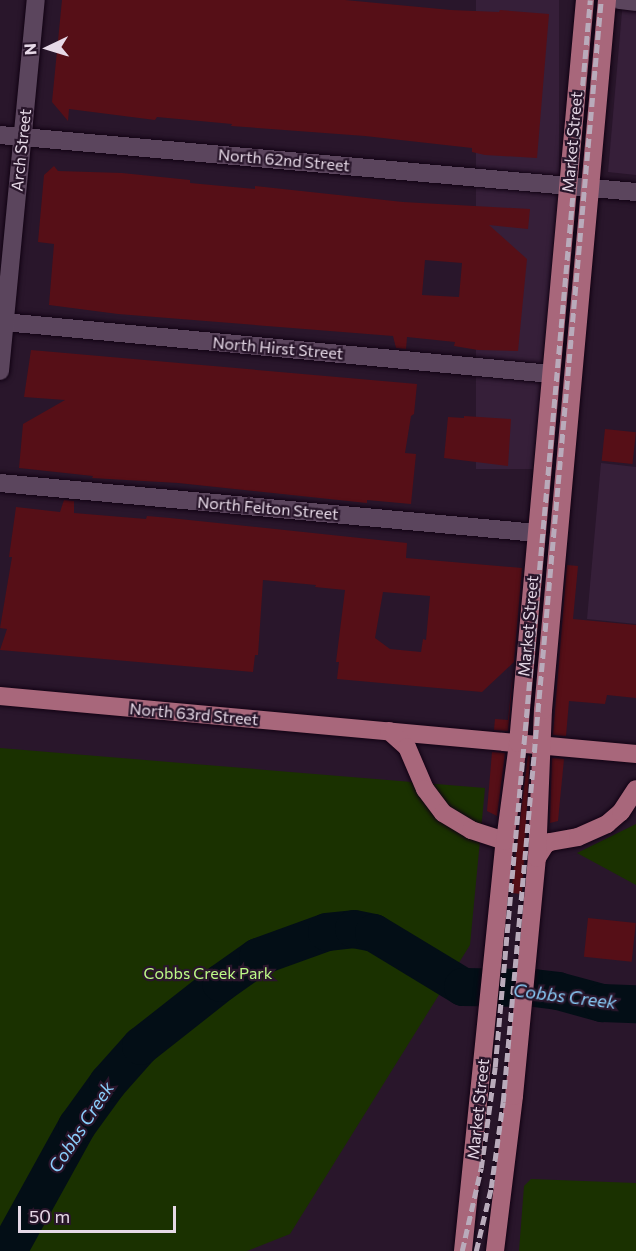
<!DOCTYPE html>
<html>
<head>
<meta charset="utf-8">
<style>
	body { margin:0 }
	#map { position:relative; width:636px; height:1251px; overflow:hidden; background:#29162b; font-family:Commissioner,sans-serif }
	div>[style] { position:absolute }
	.built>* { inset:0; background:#361f39; transform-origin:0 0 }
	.green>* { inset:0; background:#1a3100 }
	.river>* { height:38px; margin:-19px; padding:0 19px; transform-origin:19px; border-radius:19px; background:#030e16 }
	.building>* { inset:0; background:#560f17; transform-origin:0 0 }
	.roads { filter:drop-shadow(0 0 2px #110213) drop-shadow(0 0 2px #110213) }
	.minor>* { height:18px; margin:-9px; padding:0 9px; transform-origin:9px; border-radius:9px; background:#5b455d }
	.primary>* { height:18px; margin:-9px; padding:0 9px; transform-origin:9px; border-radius:9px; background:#a8677b }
	.rail>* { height:4.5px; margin-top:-2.25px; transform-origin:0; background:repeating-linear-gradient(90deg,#b9abbb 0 9px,transparent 0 13.5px) }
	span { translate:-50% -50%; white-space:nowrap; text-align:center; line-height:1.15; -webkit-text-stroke:4.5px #29162b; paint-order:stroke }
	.street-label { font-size:16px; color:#e6d9e7 }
	.park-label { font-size:16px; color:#bdf987 }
	.water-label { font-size:18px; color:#8bcffc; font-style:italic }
	.north { position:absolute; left:18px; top:18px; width:60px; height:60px; -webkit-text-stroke:4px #29162b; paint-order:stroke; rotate:266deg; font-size:16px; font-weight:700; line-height:24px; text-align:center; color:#e6d9e7 }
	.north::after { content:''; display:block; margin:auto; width:21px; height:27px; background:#e6d9e7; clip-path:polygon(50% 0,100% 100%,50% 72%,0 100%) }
	.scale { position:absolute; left:18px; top:1206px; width:158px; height:27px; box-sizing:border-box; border:3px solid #e6d9e7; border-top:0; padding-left:8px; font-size:18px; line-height:21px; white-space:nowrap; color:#e6d9e7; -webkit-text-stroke:4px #29162b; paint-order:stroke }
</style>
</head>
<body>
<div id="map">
	<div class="built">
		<i style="left:476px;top:0;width:83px;height:469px"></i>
		<i style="clip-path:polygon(623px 0,636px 0,636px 175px,608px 172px)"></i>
		<i style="clip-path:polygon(601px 463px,636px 467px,636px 624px,587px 619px)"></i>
	</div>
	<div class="green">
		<i style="clip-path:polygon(0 748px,485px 788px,470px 945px,290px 1234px,247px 1251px,0 1251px)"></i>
		<i style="clip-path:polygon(636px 824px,636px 885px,577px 853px)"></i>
		<i style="clip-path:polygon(531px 1179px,636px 1183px,636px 1251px,519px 1251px,524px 1186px)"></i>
	</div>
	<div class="river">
		<i style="left:8px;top:1251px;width:143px;rotate:-61.1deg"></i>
		<i style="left:77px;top:1126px;width:53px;rotate:-54.2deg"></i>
		<i style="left:108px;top:1083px;width:50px;rotate:-48.3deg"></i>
		<i style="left:141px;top:1046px;width:102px;rotate:-38.2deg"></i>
		<i style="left:221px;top:983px;width:45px;rotate:-35.1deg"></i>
		<i style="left:258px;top:957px;width:73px;rotate:-19.9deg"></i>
		<i style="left:327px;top:932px;width:27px;rotate:-6deg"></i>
		<i style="left:354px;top:929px;width:20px;rotate:11deg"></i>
		<i style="left:374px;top:933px;width:104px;rotate:31.2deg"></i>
		<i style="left:463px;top:987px;width:71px;rotate:0.8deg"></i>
		<i style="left:534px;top:988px;width:24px;rotate:7deg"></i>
		<i style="left:558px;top:991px;width:46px;rotate:15.3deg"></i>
		<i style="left:602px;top:1003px;width:34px;rotate:2deg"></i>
	</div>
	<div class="building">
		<i style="clip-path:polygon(62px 0,345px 0,451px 10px,499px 12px,500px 10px,549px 14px,537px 158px,485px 155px,472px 152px,472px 148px,365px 136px,231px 126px,232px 124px,157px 117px,155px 120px,69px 109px,68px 121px,52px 102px)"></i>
		<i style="clip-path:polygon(evenodd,54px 166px,58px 171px,122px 173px,190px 180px,190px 183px,255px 189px,255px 186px,403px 202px,530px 209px,528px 229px,489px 225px,527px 259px,518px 351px,478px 350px,454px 346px,455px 342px,407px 337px,406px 349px,396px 348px,393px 336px,118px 314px,49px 305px,54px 244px,38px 242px,44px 175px,54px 166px,425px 260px,462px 263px,459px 297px,422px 295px,425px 260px)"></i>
		<i style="clip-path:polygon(31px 350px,417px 384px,414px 414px,411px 416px,405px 453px,416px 454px,411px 504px,367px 500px,367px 503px,178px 483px,92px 478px,93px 476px,19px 468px,23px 424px,65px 400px,24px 397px)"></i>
		<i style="clip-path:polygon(464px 416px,511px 419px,508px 466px,444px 458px,448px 417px,464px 418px)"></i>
		<i style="left:605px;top:429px;width:31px;height:32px;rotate:6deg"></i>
		<i style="clip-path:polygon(evenodd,64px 500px,74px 501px,74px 513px,146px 519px,147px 516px,170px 518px,407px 543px,406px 558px,522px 568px,508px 731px,494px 730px,495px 719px,508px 720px,514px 662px,482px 692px,337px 679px,339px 662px,336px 662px,345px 590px,315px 587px,316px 585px,263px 580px,258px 655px,255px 655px,253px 672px,0 650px,7px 629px,0 628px,12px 557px,9px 557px,16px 507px,60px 512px,64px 500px,383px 592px,430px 596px,426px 640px,423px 639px,421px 652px,390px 649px,375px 638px,383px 592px)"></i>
		<i style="clip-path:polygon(567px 565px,578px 566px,573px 619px,636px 625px,636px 698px,607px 695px,605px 704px,569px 701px,566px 736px,553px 735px)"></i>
		<i style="clip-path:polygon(492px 752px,505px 753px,497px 816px,487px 811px)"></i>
		<i style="clip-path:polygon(528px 755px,530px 756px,522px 894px,511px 893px)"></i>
		<i style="clip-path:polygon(552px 758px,564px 759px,558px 821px,550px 823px)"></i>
		<i style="left:588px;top:918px;width:48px;height:39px;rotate:6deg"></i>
	</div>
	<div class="roads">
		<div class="minor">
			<i style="left:619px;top:0;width:17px;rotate:7deg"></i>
			<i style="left:0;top:135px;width:639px;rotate:5.12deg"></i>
			<i style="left:4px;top:322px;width:549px;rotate:5.43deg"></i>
			<i style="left:0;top:371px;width:373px;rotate:-84.5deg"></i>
			<i style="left:0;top:483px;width:539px;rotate:5.32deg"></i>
		</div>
		<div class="primary">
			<i style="left:0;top:696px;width:639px;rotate:5.21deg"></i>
			<i style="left:389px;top:731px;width:24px;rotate:42deg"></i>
			<i style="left:407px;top:747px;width:46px;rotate:66.8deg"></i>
			<i style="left:425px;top:789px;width:30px;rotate:53deg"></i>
			<i style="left:443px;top:813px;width:33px;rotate:31deg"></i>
			<i style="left:471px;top:830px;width:36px;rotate:18deg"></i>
			<i style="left:537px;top:858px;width:15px;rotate:-58deg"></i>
			<i style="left:545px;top:845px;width:6px;rotate:-31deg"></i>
			<i style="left:550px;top:842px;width:28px;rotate:-10deg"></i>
			<i style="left:578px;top:837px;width:32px;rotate:-24deg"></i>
			<i style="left:607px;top:824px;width:18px;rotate:-41deg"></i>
			<i style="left:621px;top:812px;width:27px;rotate:-57deg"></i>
			<i style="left:463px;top:1251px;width:412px;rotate:-84.2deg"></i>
			<i style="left:505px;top:841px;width:99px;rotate:-82.4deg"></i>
			<i style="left:518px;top:743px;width:746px;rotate:-84.85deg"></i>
			<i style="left:495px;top:1251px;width:156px;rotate:-83deg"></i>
			<i style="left:514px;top:1096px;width:239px;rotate:-84.5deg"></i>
			<i style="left:537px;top:858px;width:148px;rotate:-87.7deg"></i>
			<i style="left:543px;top:710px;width:713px;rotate:-84.85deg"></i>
		</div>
	</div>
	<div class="rail">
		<i style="left:462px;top:1251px;width:85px;rotate:-77.1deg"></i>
		<i style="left:481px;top:1168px;width:102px;rotate:-82.1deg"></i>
		<i style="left:495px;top:1067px;width:1071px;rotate:-84.91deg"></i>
		<i style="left:476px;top:1251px;width:65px;rotate:-76.6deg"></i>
		<i style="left:491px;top:1188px;width:87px;rotate:-82.1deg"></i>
		<i style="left:503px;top:1102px;width:1106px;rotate:-84.92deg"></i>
	</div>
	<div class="street-label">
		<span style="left:572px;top:142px;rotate:-85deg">Market Street</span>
		<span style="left:21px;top:150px;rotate:-84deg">Arch Street</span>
		<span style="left:284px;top:160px;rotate:5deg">North 62nd Street</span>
		<span style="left:278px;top:348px;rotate:5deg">North Hirst Street</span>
		<span style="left:268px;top:508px;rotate:5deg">North Felton Street</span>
		<span style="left:528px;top:626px;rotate:-85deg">Market Street</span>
		<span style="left:194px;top:714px;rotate:5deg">North 63rd Street</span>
		<span style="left:478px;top:1109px;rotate:-84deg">Market Street</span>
	</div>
	<div class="park-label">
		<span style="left:208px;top:973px">Cobbs Creek Park</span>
	</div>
	<div class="water-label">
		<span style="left:565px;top:996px;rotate:7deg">Cobbs Creek</span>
		<span style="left:81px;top:1127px;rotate:-57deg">Cobbs Creek</span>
	</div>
	<div class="north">N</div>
	<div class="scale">50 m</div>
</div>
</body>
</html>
